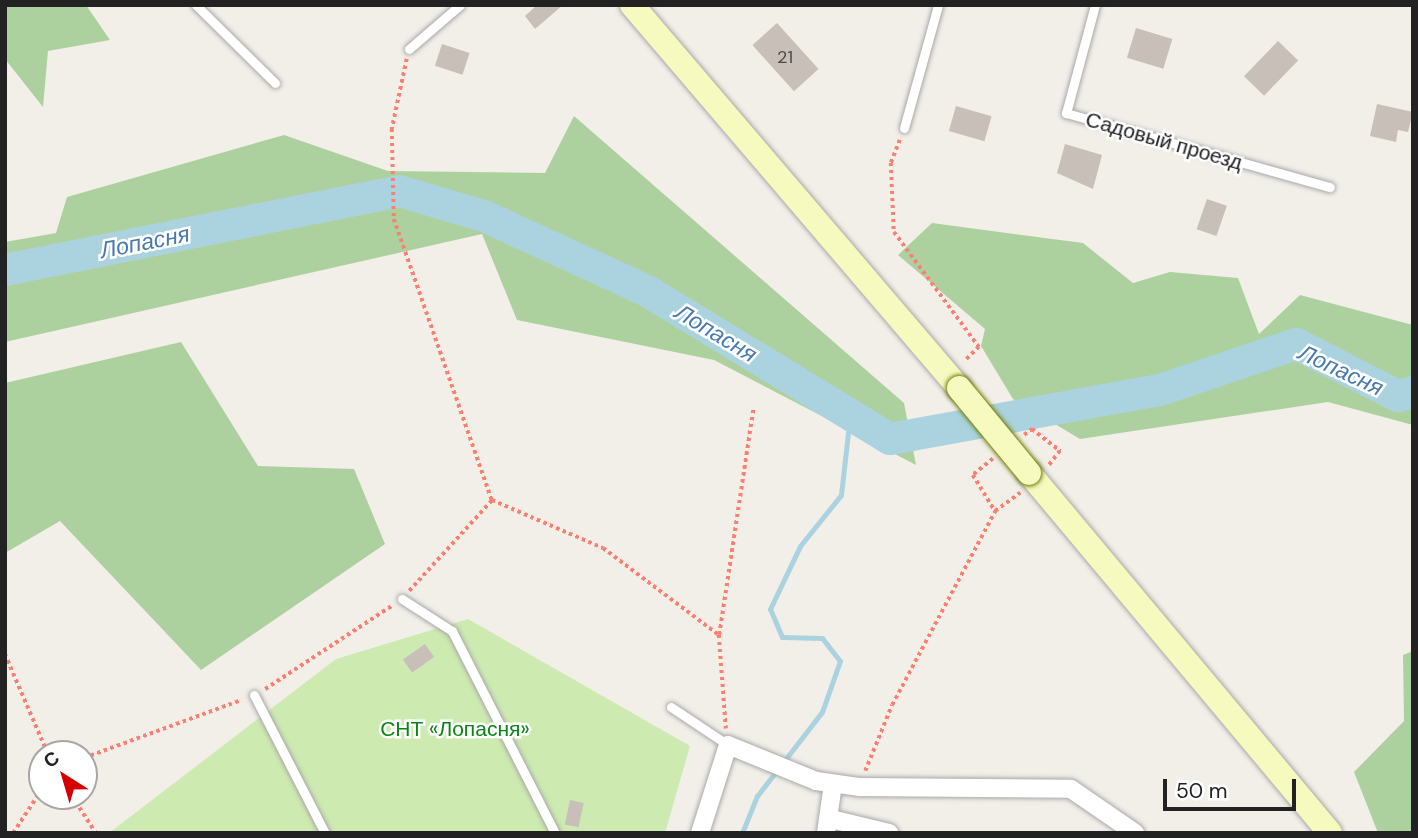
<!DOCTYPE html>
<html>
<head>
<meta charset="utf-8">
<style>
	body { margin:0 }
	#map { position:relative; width:1418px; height:838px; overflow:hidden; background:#f2efe9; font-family:"DM Sans",sans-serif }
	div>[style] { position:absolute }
	.grass>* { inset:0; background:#cdebb0 }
	.forest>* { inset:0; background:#add19e }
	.stream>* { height:5px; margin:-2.5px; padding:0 2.5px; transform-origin:2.5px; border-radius:2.5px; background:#aad3df }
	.river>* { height:32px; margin:-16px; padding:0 16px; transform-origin:16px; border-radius:16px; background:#aad3df }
	.building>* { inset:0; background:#c7bfb8; transform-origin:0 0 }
	.path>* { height:3.5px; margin-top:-1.75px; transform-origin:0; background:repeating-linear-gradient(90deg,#fa8072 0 3.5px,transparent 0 7px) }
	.roads { filter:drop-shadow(0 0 2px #a9a9a9) drop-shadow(0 0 2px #a9a9a9) }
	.lane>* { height:9px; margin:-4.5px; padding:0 4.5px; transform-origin:4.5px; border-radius:4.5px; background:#fff }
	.street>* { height:18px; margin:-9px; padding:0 9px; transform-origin:9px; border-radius:9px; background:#fff }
	.secondary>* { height:24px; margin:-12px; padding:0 12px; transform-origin:12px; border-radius:12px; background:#f7fabf }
	.bridges { filter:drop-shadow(0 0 2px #707d05) drop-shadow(0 0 2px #707d05) }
	.secondary-bridge>* { height:24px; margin:-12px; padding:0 12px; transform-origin:12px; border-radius:12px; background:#f7fabf }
	span { translate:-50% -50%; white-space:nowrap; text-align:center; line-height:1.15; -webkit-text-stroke:5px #fff; paint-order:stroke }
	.number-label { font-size:18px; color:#4b4948 }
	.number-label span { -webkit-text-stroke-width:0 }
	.street-label { font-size:21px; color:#222 }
	.park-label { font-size:21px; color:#0c8416 }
	.water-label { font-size:23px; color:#4a7aab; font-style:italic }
	.frame { position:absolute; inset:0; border:7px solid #222; pointer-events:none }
	.north { position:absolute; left:28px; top:740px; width:70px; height:70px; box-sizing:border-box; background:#fff; border:2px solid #a7a7a7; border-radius:50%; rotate:323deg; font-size:19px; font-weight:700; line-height:28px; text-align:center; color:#222 }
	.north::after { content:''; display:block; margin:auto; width:24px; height:32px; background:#d40000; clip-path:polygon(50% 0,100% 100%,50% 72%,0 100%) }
	.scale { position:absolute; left:1163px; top:779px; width:133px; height:32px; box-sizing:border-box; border:4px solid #222; border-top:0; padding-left:9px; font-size:21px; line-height:24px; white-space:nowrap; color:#222; -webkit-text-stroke:5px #fff; paint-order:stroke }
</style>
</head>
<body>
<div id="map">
	<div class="grass">
		<i style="clip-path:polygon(468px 619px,690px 746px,665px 833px,109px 833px,336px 659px)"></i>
	</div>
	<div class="forest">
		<i style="clip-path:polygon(5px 5px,86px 5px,110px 40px,48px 51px,43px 107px,5px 59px)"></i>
		<i style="clip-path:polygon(574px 116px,904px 403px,916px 465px,714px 360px,517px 320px,482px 234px,5px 342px,5px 242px,56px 233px,67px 197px,284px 135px,388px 171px,545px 173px)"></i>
		<i style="clip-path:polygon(932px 223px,1083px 243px,1133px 283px,1170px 272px,1238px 278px,1259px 334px,1300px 295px,1413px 325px,1413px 425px,1328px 402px,1080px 439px,1013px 399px,981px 346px,985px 329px,898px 255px)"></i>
		<i style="clip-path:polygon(181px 342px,258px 466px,354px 469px,385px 544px,201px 670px,60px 521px,5px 553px,5px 383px)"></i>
		<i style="clip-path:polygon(1413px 651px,1413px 833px,1378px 833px,1354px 772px,1404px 721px,1403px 655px)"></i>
	</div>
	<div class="stream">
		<i style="left:742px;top:833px;width:40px;rotate:-68deg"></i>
		<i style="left:757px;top:796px;width:106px;rotate:-52.3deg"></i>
		<i style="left:822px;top:712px;width:54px;rotate:-70.6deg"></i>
		<i style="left:840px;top:661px;width:29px;rotate:-128deg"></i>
		<i style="left:822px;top:638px;width:40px;rotate:-178.6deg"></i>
		<i style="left:782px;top:637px;width:30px;rotate:-113deg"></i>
		<i style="left:770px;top:609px;width:70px;rotate:-64.5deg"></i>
		<i style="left:800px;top:546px;width:65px;rotate:-51.2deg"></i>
		<i style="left:841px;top:495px;width:81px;rotate:-83.6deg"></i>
	</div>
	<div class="river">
		<i style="left:5px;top:270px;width:402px;rotate:-11.3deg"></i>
		<i style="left:399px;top:191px;width:89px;rotate:16.4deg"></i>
		<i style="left:484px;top:216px;width:182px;rotate:24.7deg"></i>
		<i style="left:649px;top:292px;width:282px;rotate:31.4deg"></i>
		<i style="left:890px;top:439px;width:274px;rotate:-10.3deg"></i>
		<i style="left:1160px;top:390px;width:144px;rotate:-18.7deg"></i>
		<i style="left:1296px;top:344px;width:114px;rotate:27deg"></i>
		<i style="left:1398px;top:396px;width:16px;rotate:-15deg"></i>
	</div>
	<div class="building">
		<i style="clip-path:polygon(537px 5px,563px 5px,535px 29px,525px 16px)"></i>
		<i style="left:777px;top:23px;width:62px;height:33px;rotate:48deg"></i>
		<i style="left:1136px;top:28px;width:38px;height:31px;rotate:17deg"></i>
		<i style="left:1278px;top:41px;width:28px;height:49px;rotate:44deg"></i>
		<i style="left:442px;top:44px;width:29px;height:23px;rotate:18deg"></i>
		<i style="clip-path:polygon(1377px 104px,1413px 112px,1408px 132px,1398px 130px,1396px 142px,1370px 136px)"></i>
		<i style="left:956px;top:106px;width:37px;height:26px;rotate:16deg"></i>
		<i style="clip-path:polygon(1065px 144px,1102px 155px,1093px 189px,1057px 173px)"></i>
		<i style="left:1207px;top:199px;width:21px;height:32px;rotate:19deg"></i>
		<i style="left:425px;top:644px;width:16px;height:27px;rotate:55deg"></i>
		<i style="left:570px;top:800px;width:14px;height:25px;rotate:12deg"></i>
	</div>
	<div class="path">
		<i style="left:407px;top:59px;width:72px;rotate:102.1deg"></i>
		<i style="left:392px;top:129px;width:90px;rotate:88.7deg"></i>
		<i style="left:394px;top:219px;width:298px;rotate:70.8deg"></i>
		<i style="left:900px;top:140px;width:25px;rotate:111deg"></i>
		<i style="left:891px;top:163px;width:69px;rotate:87.5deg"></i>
		<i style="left:894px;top:232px;width:143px;rotate:53.5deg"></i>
		<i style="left:979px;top:347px;width:21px;rotate:135deg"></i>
		<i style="left:1024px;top:435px;width:10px;rotate:-37deg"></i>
		<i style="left:1032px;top:429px;width:36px;rotate:38deg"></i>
		<i style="left:1060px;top:451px;width:20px;rotate:127deg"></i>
		<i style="left:993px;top:459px;width:26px;rotate:141deg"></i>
		<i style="left:973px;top:475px;width:42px;rotate:58.6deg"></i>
		<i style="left:409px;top:591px;width:123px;rotate:-47.6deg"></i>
		<i style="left:492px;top:500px;width:121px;rotate:23.4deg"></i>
		<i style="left:603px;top:548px;width:145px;rotate:36.9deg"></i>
		<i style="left:719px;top:635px;width:94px;rotate:85.7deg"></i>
		<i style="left:719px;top:635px;width:228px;rotate:-81.4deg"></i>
		<i style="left:5px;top:654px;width:109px;rotate:66.7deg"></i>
		<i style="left:265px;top:689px;width:153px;rotate:-33.3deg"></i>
		<i style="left:84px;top:758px;width:168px;rotate:-20.2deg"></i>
		<i style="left:865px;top:771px;width:71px;rotate:-67.8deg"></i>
		<i style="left:892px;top:705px;width:220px;rotate:-62deg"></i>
		<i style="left:995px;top:511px;width:31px;rotate:-36deg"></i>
		<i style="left:72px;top:796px;width:44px;rotate:57deg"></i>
		<i style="left:13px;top:833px;width:53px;rotate:-56.6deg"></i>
	</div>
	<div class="roads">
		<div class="lane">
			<i style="left:196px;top:5px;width:111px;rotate:44.6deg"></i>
			<i style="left:1095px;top:5px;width:112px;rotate:105deg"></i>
			<i style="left:1066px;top:113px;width:274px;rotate:15.7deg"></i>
			<i style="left:409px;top:49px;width:67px;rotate:-40.8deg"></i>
			<i style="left:904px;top:128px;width:128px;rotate:-74.5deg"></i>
			<i style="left:402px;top:599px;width:59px;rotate:32.6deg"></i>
			<i style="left:452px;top:631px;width:227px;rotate:63deg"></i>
			<i style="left:254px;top:695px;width:155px;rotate:62.8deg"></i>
			<i style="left:671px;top:707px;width:69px;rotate:33.7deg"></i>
		</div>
		<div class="street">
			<i style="left:831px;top:819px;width:60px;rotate:13.6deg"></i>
			<i style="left:700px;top:833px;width:92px;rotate:-72.3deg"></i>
			<i style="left:728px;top:745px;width:95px;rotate:22.2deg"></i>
			<i style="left:816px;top:781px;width:43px;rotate:7.9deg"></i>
			<i style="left:859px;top:787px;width:212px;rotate:0.5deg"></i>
			<i style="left:1071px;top:789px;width:78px;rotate:34.5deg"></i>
			<i style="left:826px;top:833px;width:49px;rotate:-81.9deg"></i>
		</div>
		<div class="secondary">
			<i style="left:632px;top:5px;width:504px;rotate:49.51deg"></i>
			<i style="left:1029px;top:473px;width:469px;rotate:50.1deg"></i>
		</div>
	</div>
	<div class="bridges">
		<div class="secondary-bridge">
			<i style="left:959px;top:388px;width:110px;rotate:50.5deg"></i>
		</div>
	</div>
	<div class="number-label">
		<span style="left:785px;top:57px">21</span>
	</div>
	<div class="street-label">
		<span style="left:1164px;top:141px;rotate:16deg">Садовый проезд</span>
	</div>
	<div class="park-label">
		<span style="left:455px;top:729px">СНТ «Лопасня»</span>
	</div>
	<div class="water-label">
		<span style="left:145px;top:242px;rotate:-11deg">Лопасня</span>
		<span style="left:716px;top:333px;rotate:31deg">Лопасня</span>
		<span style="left:1341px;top:370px;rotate:25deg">Лопасня</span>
	</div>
	<div class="frame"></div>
	<div class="north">С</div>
	<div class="scale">50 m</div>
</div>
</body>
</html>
